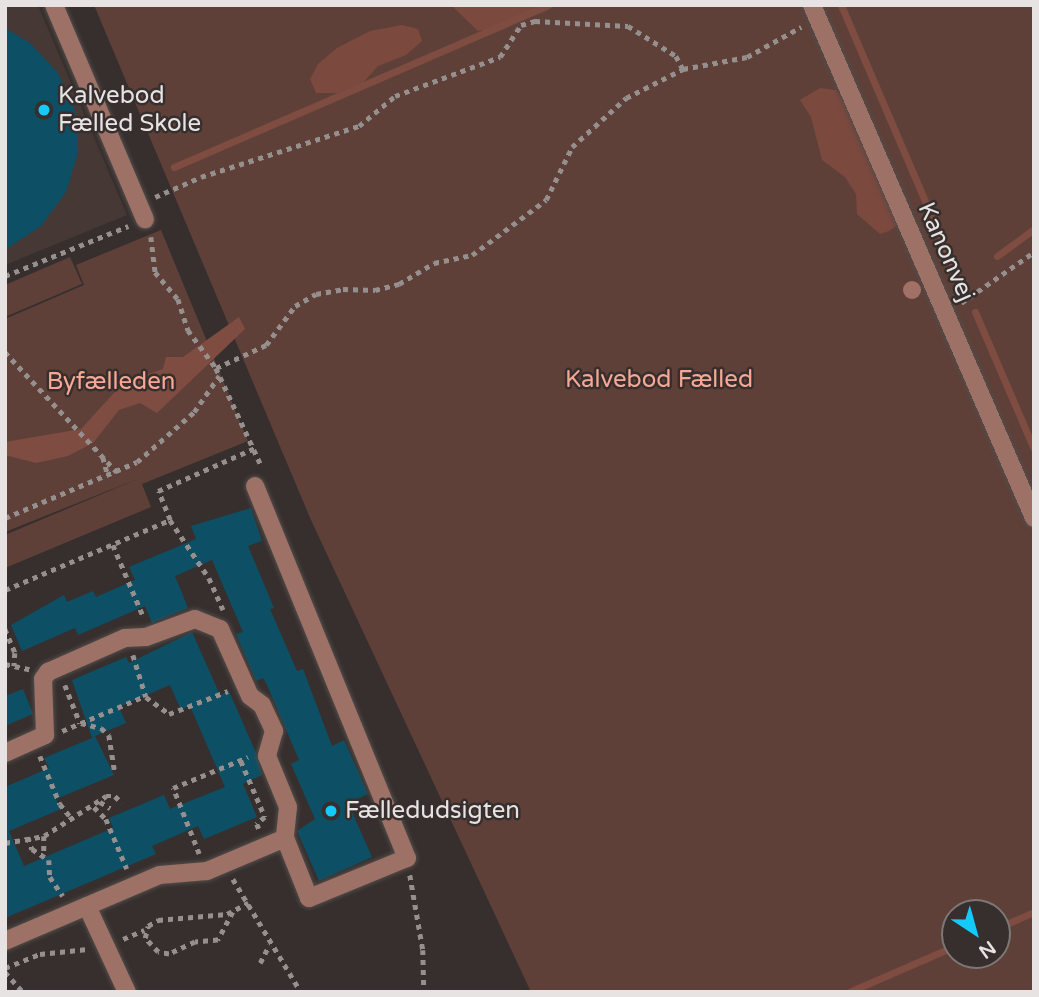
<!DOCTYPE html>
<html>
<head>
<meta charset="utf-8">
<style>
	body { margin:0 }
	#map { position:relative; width:1039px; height:997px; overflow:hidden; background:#362f2d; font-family:"Varela Round",sans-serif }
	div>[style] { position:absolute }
	.built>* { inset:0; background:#453835 }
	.green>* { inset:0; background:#5f4039 }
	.forest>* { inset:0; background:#7b493e }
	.water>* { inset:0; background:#7e4c41 }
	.stream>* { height:7px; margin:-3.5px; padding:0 3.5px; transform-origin:3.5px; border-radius:3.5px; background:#7e4c41 }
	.building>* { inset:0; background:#0d5065 }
	.path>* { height:4.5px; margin-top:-2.25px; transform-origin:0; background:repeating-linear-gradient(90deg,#958f8e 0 5px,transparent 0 10px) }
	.roads { filter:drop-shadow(0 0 2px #524c4a) drop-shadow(0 0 2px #524c4a) }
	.minor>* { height:18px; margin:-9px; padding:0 9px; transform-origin:9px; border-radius:9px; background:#9d7166 }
	.trees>* { width:18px; height:18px; margin:-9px; border-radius:50%; background:#a17166 }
	.dots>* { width:19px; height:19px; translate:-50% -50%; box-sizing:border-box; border:4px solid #362f2d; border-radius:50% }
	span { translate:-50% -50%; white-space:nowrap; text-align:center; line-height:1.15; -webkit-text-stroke:5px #362f2d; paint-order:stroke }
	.poi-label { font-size:24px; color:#e7e3e2 }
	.left { translate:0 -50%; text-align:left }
	.street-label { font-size:24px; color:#e7e3e2 }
	.park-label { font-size:24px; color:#f9a795 }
	.frame { position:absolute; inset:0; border:7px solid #e7e3e2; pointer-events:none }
	.north { position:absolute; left:941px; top:899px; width:70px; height:70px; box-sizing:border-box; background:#362f2d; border:2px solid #7d7775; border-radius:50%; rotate:144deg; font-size:19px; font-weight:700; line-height:28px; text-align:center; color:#e7e3e2 }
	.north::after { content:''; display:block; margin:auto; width:24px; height:32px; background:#13cafb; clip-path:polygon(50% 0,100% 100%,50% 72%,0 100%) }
</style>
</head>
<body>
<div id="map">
	<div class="built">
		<i style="clip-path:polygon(5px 5px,38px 5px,127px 215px,5px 265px)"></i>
	</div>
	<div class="green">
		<i style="clip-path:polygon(evenodd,94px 5px,1034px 5px,1034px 992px,531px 992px,311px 520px,94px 5px,955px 913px,997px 913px,997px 955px,955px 955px,955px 913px)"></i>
		<i style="clip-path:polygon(161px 230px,248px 441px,142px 484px,151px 507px,5px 568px,5px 535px,140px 478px,5px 532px,5px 319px,84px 285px,76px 265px)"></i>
		<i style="clip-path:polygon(70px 257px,82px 284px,5px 317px,5px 285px)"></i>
	</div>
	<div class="forest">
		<i style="clip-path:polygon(451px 5px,552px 5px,503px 27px,478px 31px)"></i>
		<i style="clip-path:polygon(402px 25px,418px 29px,422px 41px,406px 55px,378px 66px,361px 85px,337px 93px,316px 93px,310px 79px,318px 64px,337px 48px,370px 31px)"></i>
		<i style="clip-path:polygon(820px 88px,836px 90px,845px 103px,899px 224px,889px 231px,880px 234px,857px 214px,856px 194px,845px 177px,822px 160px,811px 117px,800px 100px)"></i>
	</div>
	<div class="water">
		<i style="clip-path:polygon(239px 317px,245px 329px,157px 413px,140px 403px,119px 410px,93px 443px,68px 456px,36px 463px,5px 455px,5px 442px,81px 429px,124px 382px,163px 369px,166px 357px,183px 357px)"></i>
	</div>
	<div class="stream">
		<i style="left:841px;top:5px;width:299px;rotate:66.8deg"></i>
		<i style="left:174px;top:167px;width:408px;rotate:-23.4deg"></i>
		<i style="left:997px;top:256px;width:46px;rotate:-36.1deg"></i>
		<i style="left:975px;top:312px;width:149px;rotate:66.7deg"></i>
		<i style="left:997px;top:928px;width:40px;rotate:-23.4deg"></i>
		<i style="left:849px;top:992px;width:116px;rotate:-23.5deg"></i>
	</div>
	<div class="building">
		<i style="clip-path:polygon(5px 28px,30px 43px,58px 73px,75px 111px,78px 132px,78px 153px,66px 192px,41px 226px,5px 250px)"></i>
		<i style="clip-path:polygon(251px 508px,262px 541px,248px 546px,274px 608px,270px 609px,297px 671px,303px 669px,332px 746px,344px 740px,368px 794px,348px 803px,372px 857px,319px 881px,297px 831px,315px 819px,291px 764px,299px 760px,267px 685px,263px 678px,256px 681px,236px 634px,243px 632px,212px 560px,175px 576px,188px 608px,152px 623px,145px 606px,78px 635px,75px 628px,22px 651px,11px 625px,64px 595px,67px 602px,93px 591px,96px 597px,135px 580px,129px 567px,196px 539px,191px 526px)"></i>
		<i style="clip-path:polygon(evenodd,192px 632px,220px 695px,229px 691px,256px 753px,262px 775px,243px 784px,257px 817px,204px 839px,198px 826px,152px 846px,156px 854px,5px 918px,5px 787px,49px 768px,44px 758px,92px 738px,72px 680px,126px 657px,129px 663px,192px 632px,170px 685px,181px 710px,190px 706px,225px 787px,170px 809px,164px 795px,109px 818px,113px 828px,24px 866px,9px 831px,61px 809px,56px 799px,114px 775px,95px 736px,126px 723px,119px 707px,170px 685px)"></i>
		<i style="clip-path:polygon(23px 689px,33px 714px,5px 726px,5px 696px)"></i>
	</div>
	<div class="path">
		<i style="left:155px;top:197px;width:50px;rotate:-23.5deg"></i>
		<i style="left:201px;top:177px;width:166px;rotate:-17.9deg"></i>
		<i style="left:359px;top:126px;width:47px;rotate:-39.8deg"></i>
		<i style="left:395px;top:96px;width:112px;rotate:-20.4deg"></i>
		<i style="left:500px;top:57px;width:38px;rotate:-57deg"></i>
		<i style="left:521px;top:25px;width:15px;rotate:-16deg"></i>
		<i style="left:535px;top:21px;width:93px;rotate:3.1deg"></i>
		<i style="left:628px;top:26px;width:57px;rotate:32deg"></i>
		<i style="left:676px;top:56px;width:15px;rotate:62deg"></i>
		<i style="left:151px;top:237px;width:35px;rotate:83deg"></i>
		<i style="left:155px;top:272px;width:35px;rotate:50deg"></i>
		<i style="left:178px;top:299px;width:33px;rotate:72deg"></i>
		<i style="left:188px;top:330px;width:47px;rotate:53.6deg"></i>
		<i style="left:216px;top:368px;width:109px;rotate:65.1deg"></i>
		<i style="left:5px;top:276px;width:133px;rotate:-22.1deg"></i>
		<i style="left:961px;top:303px;width:89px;rotate:-34.9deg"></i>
		<i style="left:5px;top:352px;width:164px;rotate:47deg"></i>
		<i style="left:216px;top:368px;width:55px;rotate:-24.7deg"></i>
		<i style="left:266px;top:345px;width:49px;rotate:-53.4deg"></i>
		<i style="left:295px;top:306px;width:24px;rotate:-30deg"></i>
		<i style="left:316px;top:294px;width:27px;rotate:-10deg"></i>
		<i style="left:343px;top:289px;width:32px;rotate:2deg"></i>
		<i style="left:375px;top:290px;width:25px;rotate:-14deg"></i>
		<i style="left:399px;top:284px;width:41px;rotate:-31deg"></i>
		<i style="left:434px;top:263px;width:39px;rotate:-12deg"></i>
		<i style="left:472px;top:255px;width:92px;rotate:-36.6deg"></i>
		<i style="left:546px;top:200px;width:59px;rotate:-63.9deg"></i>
		<i style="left:572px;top:147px;width:73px;rotate:-42.2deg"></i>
		<i style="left:626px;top:98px;width:64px;rotate:-27deg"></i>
		<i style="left:683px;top:69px;width:65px;rotate:-10.6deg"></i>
		<i style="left:747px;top:57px;width:62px;rotate:-29.1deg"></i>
		<i style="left:103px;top:457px;width:20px;rotate:75deg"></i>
		<i style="left:5px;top:518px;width:143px;rotate:-23deg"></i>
		<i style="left:137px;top:462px;width:76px;rotate:-41.3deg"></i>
		<i style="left:194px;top:412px;width:44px;rotate:-55.2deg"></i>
		<i style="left:170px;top:520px;width:70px;rotate:56.1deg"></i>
		<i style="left:209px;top:578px;width:35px;rotate:66deg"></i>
		<i style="left:113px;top:545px;width:79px;rotate:67deg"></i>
		<i style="left:5px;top:590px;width:179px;rotate:-23deg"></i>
		<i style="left:170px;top:520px;width:31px;rotate:-112deg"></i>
		<i style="left:158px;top:491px;width:106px;rotate:-23.9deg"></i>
		<i style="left:5px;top:629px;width:26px;rotate:67deg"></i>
		<i style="left:15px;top:653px;width:13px;rotate:94deg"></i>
		<i style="left:133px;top:655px;width:44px;rotate:72.8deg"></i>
		<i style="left:146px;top:697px;width:29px;rotate:36deg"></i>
		<i style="left:169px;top:714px;width:63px;rotate:-21.3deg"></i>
		<i style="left:5px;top:664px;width:25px;rotate:12deg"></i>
		<i style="left:65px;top:685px;width:41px;rotate:68.5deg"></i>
		<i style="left:81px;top:723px;width:21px;rotate:14deg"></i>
		<i style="left:101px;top:728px;width:11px;rotate:41deg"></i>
		<i style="left:109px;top:735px;width:37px;rotate:81deg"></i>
		<i style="left:62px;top:731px;width:90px;rotate:-22.9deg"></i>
		<i style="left:40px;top:756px;width:52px;rotate:67.4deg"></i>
		<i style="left:60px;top:804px;width:21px;rotate:51deg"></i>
		<i style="left:241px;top:761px;width:61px;rotate:66.8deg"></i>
		<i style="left:265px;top:817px;width:11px;rotate:139deg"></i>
		<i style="left:257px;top:824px;width:5px;rotate:68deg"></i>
		<i style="left:100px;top:802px;width:12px;rotate:31deg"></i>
		<i style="left:94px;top:807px;width:17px;rotate:45deg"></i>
		<i style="left:106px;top:819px;width:54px;rotate:67.2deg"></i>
		<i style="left:44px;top:836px;width:20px;rotate:90deg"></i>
		<i style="left:28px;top:837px;width:13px;rotate:72deg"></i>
		<i style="left:32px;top:849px;width:20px;rotate:33deg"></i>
		<i style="left:49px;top:860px;width:17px;rotate:87deg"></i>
		<i style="left:50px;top:877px;width:23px;rotate:56deg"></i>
		<i style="left:5px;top:843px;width:40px;rotate:-10deg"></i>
		<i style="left:44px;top:836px;width:74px;rotate:-32.8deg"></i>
		<i style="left:106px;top:796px;width:9px"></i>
		<i style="left:115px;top:796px;width:10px;rotate:45deg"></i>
		<i style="left:199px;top:854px;width:71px;rotate:-111.5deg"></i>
		<i style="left:173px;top:788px;width:81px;rotate:-22.5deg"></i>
		<i style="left:410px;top:875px;width:76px;rotate:80.2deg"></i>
		<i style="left:423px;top:950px;width:42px;rotate:88.6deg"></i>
		<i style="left:233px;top:879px;width:132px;rotate:59deg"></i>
		<i style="left:233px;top:912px;width:32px;rotate:118deg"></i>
		<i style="left:218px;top:940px;width:23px;rotate:175deg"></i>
		<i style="left:195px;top:942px;width:29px;rotate:155deg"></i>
		<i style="left:169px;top:954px;width:11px;rotate:-170deg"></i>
		<i style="left:158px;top:952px;width:19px;rotate:-133deg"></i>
		<i style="left:145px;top:938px;width:12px;rotate:-76deg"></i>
		<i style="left:148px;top:926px;width:12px;rotate:-31deg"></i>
		<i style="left:158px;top:920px;width:69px;rotate:-5deg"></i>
		<i style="left:227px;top:914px;width:24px;rotate:-28deg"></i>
		<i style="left:123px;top:939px;width:23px;rotate:-23deg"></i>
		<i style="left:260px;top:963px;width:20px;rotate:-63deg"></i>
		<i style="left:5px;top:968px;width:38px;rotate:-22deg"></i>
		<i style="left:40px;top:954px;width:48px;rotate:-5.9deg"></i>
		<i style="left:5px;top:972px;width:27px;rotate:48deg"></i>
	</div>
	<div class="roads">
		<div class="minor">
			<i style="left:54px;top:5px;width:233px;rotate:67deg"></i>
			<i style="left:812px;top:5px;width:559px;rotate:66.6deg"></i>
			<i style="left:255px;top:486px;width:402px;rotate:67.8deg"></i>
			<i style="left:407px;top:858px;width:106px;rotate:157.8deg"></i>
			<i style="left:309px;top:898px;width:65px;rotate:-111.8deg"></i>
			<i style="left:5px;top:753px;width:44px;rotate:-24.2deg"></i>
			<i style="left:45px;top:735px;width:56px;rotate:-92deg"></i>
			<i style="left:43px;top:679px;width:9px;rotate:-54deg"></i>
			<i style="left:48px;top:672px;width:84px;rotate:-23.8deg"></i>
			<i style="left:125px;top:638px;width:21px;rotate:-3deg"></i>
			<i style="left:146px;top:637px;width:52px;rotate:-20.2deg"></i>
			<i style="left:195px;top:619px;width:27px;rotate:22deg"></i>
			<i style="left:220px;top:629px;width:73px;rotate:65.9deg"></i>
			<i style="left:250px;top:696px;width:15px;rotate:37deg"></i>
			<i style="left:262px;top:705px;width:29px;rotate:65deg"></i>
			<i style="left:274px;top:731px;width:26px;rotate:106deg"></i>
			<i style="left:267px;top:756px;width:55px;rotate:67.6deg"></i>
			<i style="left:288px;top:807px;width:31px;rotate:96deg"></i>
			<i style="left:87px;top:906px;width:95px;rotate:65.1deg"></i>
			<i style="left:5px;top:941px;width:168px;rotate:-23.1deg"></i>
			<i style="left:160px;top:875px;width:47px;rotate:-4.9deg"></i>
			<i style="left:207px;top:871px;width:85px;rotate:-22.9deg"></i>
		</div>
	</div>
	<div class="trees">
		<i style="left:912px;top:290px"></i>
	</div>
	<div class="dots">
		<i style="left:44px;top:110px;background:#13cafb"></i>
		<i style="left:331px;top:811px;background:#13cafb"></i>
	</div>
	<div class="poi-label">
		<span class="left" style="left:58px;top:110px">Kalvebod<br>Fælled Skole</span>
		<span class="left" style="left:345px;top:811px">Fælledudsigten</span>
	</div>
	<div class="street-label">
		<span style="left:946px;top:252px;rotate:66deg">Kanonvej</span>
	</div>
	<div class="park-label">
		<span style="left:659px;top:380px">Kalvebod Fælled</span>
		<span style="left:111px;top:382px">Byfælleden</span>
	</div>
	<div class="frame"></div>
	<div class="north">N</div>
</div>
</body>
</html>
